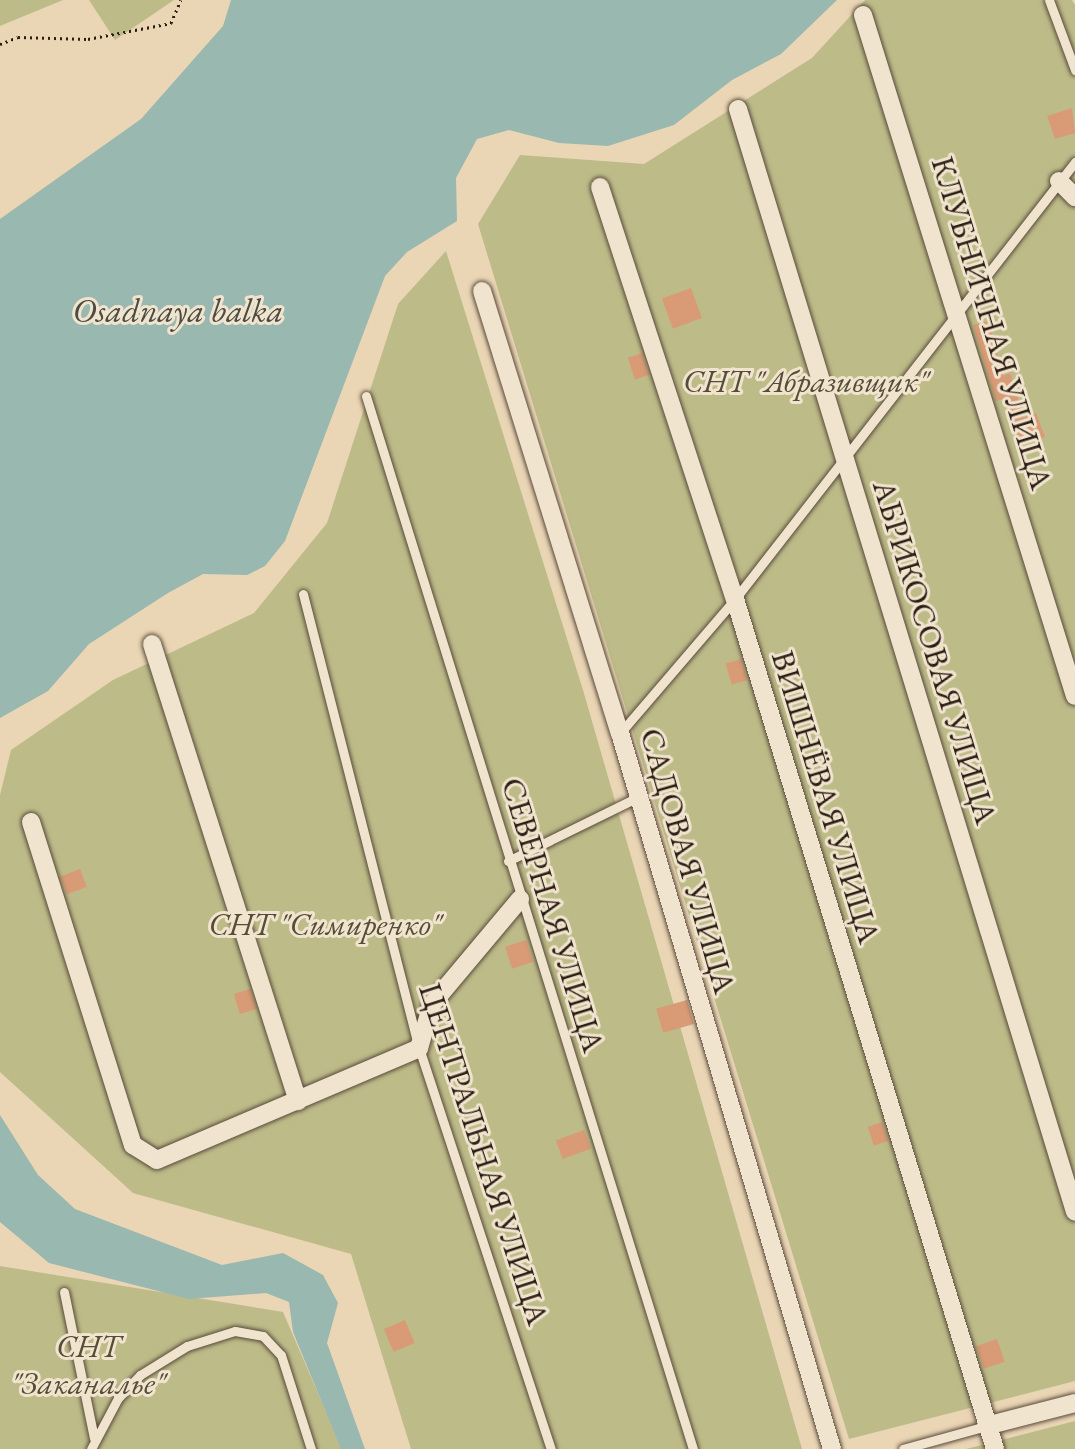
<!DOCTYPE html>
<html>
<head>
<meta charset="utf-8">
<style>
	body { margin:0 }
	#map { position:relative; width:1075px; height:1449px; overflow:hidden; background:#ead5b5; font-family:"EB Garamond",serif }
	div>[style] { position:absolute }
	.green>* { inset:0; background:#bdbc89 }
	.water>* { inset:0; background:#98b8b0 }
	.building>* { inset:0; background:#d99b76; transform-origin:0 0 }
	.path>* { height:3px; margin-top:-1.5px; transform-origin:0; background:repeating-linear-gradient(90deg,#2a1d12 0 2px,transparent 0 6px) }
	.roads { filter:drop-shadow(0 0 2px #5a4b3b) drop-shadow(0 0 2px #5a4b3b) }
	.lane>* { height:9px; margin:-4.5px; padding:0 4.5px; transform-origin:4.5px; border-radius:4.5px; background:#f1e4cf }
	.street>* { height:18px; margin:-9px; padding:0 9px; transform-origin:9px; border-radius:9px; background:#f1e4cf }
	span { translate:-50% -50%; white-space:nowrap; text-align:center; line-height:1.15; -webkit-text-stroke:6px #f1e4cf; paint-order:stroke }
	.street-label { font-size:32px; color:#2a1d12 }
	.park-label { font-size:32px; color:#564d36; font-style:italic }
	.water-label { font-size:34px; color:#4b4c41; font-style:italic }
</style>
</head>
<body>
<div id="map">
	<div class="green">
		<i style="clip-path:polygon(0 0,63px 0,0 26px)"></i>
		<i style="clip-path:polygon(89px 0,174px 0,115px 40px)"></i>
		<i style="clip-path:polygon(865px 0,1072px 0,1075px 5px,1075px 1381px,849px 1439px,478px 224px,520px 155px,644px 164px,812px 58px)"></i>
		<i style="clip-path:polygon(446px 251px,583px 690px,802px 1449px,411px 1449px,351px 1254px,133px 1193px,0 1072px,0 795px,11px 750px,113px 680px,254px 613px,327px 523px,398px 304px)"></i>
		<i style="clip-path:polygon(0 1266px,283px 1312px,342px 1449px,0 1449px)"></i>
		<i style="clip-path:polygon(1075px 1421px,1075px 1449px,966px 1449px)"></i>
	</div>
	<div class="water">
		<i style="clip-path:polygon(231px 0,837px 0,781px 54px,732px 80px,674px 125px,608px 146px,559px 143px,509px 130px,477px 139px,456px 178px,457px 221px,407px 252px,385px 276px,285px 541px,265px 566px,247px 575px,203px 574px,168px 593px,89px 644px,48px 691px,0 718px,0 219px,141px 119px,223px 26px)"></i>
		<i style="clip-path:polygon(0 1115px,38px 1175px,75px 1209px,222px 1265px,283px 1253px,323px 1275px,338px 1303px,327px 1343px,365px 1449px,341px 1449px,293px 1332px,289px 1302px,266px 1293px,189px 1299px,49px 1263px,0 1222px)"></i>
	</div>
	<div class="building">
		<i style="clip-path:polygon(1072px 108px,1075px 133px,1055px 139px,1047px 116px)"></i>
		<i style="left:691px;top:288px;width:32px;height:31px;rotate:70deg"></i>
		<i style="clip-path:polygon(989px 321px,1003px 376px,1010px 373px,1024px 417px,1036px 413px,1045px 437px,1020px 446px,1004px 399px,996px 401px,973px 325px)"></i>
		<i style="left:642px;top:353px;width:23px;height:15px;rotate:72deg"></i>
		<i style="left:741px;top:659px;width:22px;height:16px;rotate:74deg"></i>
		<i style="left:80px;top:869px;width:19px;height:21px;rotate:69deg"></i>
		<i style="left:526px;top:940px;width:23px;height:22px;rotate:72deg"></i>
		<i style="left:250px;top:989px;width:21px;height:17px;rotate:73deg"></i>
		<i style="left:687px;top:1000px;width:25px;height:32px;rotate:74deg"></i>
		<i style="left:882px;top:1122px;width:20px;height:15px;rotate:72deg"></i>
		<i style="left:584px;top:1130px;width:20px;height:30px;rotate:70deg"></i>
		<i style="left:405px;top:1320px;width:25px;height:23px;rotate:67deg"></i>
		<i style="left:997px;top:1339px;width:24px;height:22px;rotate:71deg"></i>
	</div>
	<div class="path">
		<i style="left:0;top:44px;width:19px;rotate:-21deg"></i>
		<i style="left:18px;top:37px;width:70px;rotate:1.6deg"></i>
		<i style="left:88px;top:39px;width:85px;rotate:-10.9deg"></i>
		<i style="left:171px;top:23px;width:25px;rotate:-67deg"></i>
	</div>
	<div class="roads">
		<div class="lane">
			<i style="left:1049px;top:0;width:75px;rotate:69.6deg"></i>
			<i style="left:366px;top:396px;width:1103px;rotate:72.75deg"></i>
			<i style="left:303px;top:594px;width:469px;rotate:75.7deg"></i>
			<i style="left:419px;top:1048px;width:422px;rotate:71.8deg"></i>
			<i style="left:621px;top:732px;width:175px;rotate:-49.4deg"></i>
			<i style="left:735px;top:599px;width:554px;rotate:-52.12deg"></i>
			<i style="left:508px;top:861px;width:143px;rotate:-26.2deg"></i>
			<i style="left:64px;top:1292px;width:149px;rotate:78.4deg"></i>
			<i style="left:91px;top:1449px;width:58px;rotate:-62.1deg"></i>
			<i style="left:118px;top:1398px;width:32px;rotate:-46deg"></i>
			<i style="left:140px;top:1375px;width:55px;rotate:-31.7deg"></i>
			<i style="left:187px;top:1346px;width:50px;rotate:-17.4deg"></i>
			<i style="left:235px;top:1331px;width:28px;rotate:10deg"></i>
			<i style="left:263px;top:1336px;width:26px;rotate:47deg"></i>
			<i style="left:281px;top:1355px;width:99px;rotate:72.3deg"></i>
			<i style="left:903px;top:1449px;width:86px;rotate:-15.5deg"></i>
		</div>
		<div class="street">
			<i style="left:863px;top:15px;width:713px;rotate:72.71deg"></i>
			<i style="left:738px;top:109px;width:1153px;rotate:73.01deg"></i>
			<i style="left:1059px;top:181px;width:23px;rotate:45deg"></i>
			<i style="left:600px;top:187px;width:434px;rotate:71.9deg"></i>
			<i style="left:735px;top:599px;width:889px;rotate:72.99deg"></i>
			<i style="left:482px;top:291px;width:463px;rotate:72.7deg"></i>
			<i style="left:620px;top:733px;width:747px;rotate:73.51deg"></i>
			<i style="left:152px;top:644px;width:480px;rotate:72.3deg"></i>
			<i style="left:31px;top:822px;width:339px;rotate:72.5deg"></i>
			<i style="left:133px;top:1145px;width:28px;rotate:32deg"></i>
			<i style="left:157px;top:1160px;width:285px;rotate:-23.1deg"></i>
			<i style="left:419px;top:1048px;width:46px;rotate:-73.5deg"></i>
			<i style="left:432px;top:1004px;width:137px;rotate:-50deg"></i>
			<i style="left:986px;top:1426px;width:92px;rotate:-14.5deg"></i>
		</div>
	</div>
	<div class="street-label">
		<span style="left:992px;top:323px;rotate:73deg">КЛУБНИЧНАЯ УЛИЦА</span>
		<span style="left:935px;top:652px;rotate:73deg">АБРИКОСОВАЯ УЛИЦА</span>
		<span style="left:826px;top:797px;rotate:73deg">ВИШНЁВАЯ УЛИЦА</span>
		<span style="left:688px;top:861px;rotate:74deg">САДОВАЯ УЛИЦА</span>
		<span style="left:553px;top:915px;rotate:73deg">СЕВЕРНАЯ УЛИЦА</span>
		<span style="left:484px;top:1154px;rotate:72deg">ЦЕНТРАЛЬНАЯ УЛИЦА</span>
	</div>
	<div class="park-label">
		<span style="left:806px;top:381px">СНТ "Абразивщик"</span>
		<span style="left:325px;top:924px">СНТ "Симиренко"</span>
		<span style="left:88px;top:1365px">СНТ<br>"Заканалье"</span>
	</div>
	<div class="water-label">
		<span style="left:178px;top:311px">Osadnaya balka</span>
	</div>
</div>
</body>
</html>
